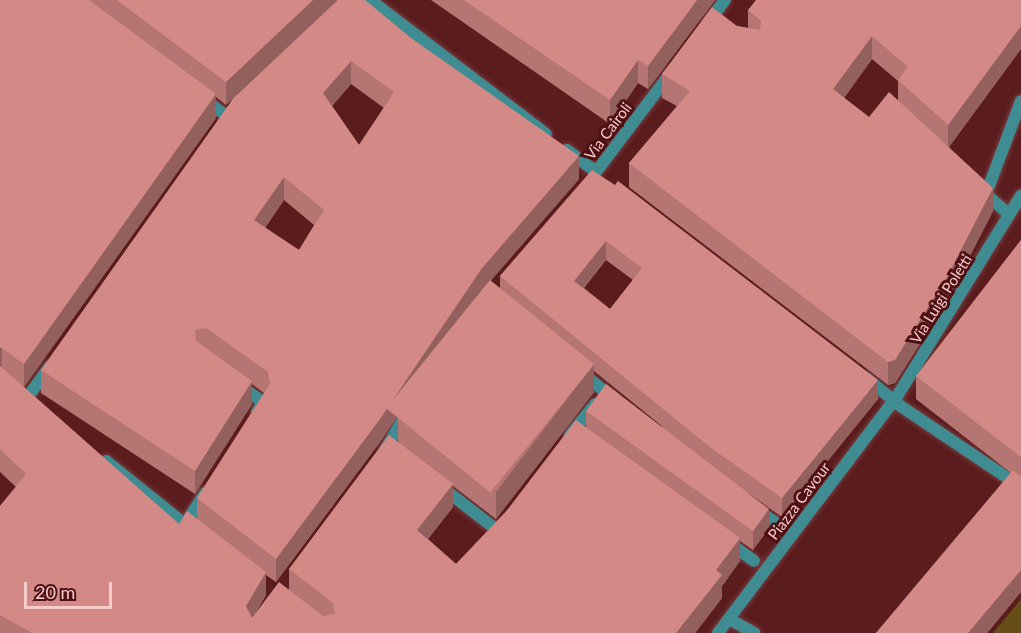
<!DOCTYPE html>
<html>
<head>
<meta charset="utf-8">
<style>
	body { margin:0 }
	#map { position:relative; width:1021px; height:633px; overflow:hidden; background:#5b1c1e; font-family:Lato,sans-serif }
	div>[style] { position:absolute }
	.green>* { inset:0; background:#674d16 }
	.roads { filter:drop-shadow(0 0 2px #773c3d) drop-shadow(0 0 2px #773c3d) }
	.pedestrian>* { height:12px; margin:-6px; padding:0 6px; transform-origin:6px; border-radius:6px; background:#3f8c92 }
	.minor>* { height:12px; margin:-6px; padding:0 6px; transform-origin:6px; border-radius:6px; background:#3f8c92 }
	.wall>* { inset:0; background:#b57673 }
	.shaded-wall>* { inset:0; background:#94605e; transform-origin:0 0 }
	.building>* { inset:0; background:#d38986; transform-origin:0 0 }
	span { translate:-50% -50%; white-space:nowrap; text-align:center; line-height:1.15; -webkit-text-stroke:6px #4f1014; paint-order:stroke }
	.street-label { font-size:15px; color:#f5ccca }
	.scale { position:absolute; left:24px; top:582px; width:88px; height:27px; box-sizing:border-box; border:3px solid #f5ccca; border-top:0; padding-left:8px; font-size:18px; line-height:21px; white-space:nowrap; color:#f5ccca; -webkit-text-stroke:4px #4f1014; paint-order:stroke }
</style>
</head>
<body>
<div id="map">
	<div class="green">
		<i style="clip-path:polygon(1021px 599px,1021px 633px,993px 633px)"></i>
	</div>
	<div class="roads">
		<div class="pedestrian">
			<i style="left:202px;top:98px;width:31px;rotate:36deg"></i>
			<i style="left:981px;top:190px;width:35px;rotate:41deg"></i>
			<i style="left:986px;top:194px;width:99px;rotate:-69.4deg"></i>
			<i style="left:582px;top:373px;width:40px;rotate:39deg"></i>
			<i style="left:866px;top:378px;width:28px;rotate:39deg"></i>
			<i style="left:238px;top:385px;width:30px;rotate:34deg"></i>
			<i style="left:263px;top:402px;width:12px;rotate:121deg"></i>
			<i style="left:27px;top:398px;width:39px;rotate:-54deg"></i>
			<i style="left:893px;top:401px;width:154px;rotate:33.9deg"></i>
			<i style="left:570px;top:435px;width:40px;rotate:-51deg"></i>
			<i style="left:385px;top:450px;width:42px;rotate:-59.7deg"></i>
			<i style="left:106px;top:461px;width:112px;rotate:38.8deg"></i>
			<i style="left:439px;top:485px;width:75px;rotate:37.9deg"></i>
			<i style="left:498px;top:531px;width:6px;rotate:-51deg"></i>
			<i style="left:757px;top:510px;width:29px;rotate:34deg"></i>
			<i style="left:185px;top:524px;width:37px;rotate:-57deg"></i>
			<i style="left:728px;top:542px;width:32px;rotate:36deg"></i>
			<i style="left:729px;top:619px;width:29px;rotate:29deg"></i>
			<i style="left:718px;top:633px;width:295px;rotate:-52.9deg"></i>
			<i style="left:896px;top:398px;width:238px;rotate:-58.3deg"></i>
		</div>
		<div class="minor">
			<i style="left:370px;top:0;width:221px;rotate:37.3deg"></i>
			<i style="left:708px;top:23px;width:29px;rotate:-54deg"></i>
			<i style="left:567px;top:150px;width:36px;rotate:37deg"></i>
			<i style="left:596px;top:172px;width:126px;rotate:-53deg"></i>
		</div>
	</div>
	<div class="wall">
		<i style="clip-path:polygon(evenodd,0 0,365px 0,579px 179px,490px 281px,500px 288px,500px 276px,592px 170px,878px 399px,782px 517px,745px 491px,769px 528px,753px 550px,740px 541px,740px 561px,722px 586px,722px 598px,695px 633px,0 633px,0 506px,16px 487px,0 472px,0 0,351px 84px,384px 108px,359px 145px,332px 106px,351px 84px,0 0,216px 97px,226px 105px,233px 99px,41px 370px,41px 393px,195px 494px,252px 404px,252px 384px,264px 393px,197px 498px,197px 518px,179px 524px,24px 387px,216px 118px,216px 97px,0 0,284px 200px,314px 225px,299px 250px,265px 228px,284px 200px,0 0,606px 260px,633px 280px,610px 309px,584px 288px,606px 260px,0 0,486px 285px,398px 417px,398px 442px,289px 569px,289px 590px,254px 616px,266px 595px,266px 575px,276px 582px,380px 442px,482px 291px,486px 285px,0 0,594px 371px,663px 427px,586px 411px,586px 427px,456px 564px,428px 539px,453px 507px,453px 486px,496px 519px,594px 392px,594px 371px)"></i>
		<i style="clip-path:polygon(431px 0,715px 0,648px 89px,638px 83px,610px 124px)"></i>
		<i style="clip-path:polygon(evenodd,1021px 0,1021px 49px,949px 147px,993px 211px,947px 301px,895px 383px,888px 385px,629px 187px,629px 163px,677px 106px,662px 98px,662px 74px,737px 26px,748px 28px,748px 10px,1021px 0,872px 59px,898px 81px,898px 100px,869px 117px,844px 98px,872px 59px)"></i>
		<i style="clip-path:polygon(1021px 240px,1021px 592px,987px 633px,876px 633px,1011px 473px,916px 399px,916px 376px)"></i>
	</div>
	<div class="shaded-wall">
		<i style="clip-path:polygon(313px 0,338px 0,226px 105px,226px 82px)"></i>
		<i style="clip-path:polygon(697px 0,715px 0,648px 89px,648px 66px)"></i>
		<i style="clip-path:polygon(1021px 26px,1021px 49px,948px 148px,948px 125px)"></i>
		<i style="clip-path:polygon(872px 36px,872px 59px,833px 113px,833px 89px)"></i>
		<i style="clip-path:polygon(638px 60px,638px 83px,610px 124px,610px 100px)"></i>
		<i style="clip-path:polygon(351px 61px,351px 84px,323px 116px,323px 93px)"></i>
		<i style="clip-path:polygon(216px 94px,216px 118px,24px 387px,24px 364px)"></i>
		<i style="clip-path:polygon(579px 156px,579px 179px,482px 291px,380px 442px,276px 582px,276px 559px,482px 268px)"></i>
		<i style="clip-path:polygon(284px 177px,284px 200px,254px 243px,254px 220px)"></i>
		<i style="clip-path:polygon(993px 188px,993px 211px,947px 301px,895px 383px,888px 385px,888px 362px)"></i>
		<i style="clip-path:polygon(606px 241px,606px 260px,574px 299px,574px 281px)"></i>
		<i style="left:0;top:348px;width:2px;height:24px"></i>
		<i style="clip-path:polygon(594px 364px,594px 392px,496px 519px,496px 492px)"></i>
		<i style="clip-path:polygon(878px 380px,878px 399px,782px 517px,782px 498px)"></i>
		<i style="clip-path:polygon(252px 381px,252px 404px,195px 494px,195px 471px)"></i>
		<i style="clip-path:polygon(453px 484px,453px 507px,417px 553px,417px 530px)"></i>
		<i style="clip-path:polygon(769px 509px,769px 528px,753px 550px,753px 531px)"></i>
		<i style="clip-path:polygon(740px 538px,740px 561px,722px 586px,722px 598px,695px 633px,676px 633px,716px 570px)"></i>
		<i style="clip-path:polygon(1021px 570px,1021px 592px,987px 633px,968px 633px)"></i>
		<i style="clip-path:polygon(266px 572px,266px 595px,246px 629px,246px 606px)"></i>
	</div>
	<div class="building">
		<i style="clip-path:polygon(0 0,89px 0,216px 94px,24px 364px,2px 348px,0 348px)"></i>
		<i style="clip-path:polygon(117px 0,313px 0,226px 82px)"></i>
		<i style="clip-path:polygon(evenodd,338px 0,365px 0,411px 38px,579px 156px,482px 268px,380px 419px,276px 559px,197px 498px,270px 384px,268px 372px,206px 328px,195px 330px,196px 341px,252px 381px,195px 471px,41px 370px,233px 99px,338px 0,351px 61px,394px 92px,359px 145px,323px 93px,351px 61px,338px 0,284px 177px,324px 210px,299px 250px,254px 220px,284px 177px)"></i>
		<i style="clip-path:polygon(464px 0,697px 0,648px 66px,638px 60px,610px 100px)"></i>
		<i style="clip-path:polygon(756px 0,1021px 0,1021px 26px,948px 125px,898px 80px,908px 67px,872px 36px,833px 89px,869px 117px,889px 92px,993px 188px,947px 277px,895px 360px,888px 362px,629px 163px,690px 91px,662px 74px,712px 7px,737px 26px,760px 30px,761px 21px,748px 10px)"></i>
		<i style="clip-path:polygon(evenodd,592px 170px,615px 185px,618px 181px,878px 380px,782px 498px,711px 448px,500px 276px,592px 170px,606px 241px,642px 268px,610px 309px,574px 281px,606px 241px)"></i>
		<i style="clip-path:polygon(1021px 240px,1021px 457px,916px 376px)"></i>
		<i style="left:490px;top:280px;width:134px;height:165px;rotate:39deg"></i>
		<i style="clip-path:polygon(0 366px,179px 524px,187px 511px,266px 572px,246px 606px,252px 618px,279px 582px,323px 616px,335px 614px,333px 603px,289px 569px,389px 435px,453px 484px,417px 530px,456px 564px,505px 513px,576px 420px,740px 538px,716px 570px,722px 575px,676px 633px,32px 633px,0 615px,0 506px,26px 474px,0 449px)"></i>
		<i style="clip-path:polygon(606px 384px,769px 509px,753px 531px,586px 411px)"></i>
		<i style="clip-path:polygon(1013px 470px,1021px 477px,1021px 570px,968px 633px,876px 633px)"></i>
	</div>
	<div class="street-label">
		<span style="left:608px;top:131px;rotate:-53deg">Via Cairoli</span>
		<span style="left:941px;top:299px;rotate:-58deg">Via Luigi Poletti</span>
		<span style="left:799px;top:501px;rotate:-53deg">Piazza Cavour</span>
	</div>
	<div class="scale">20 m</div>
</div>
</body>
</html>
